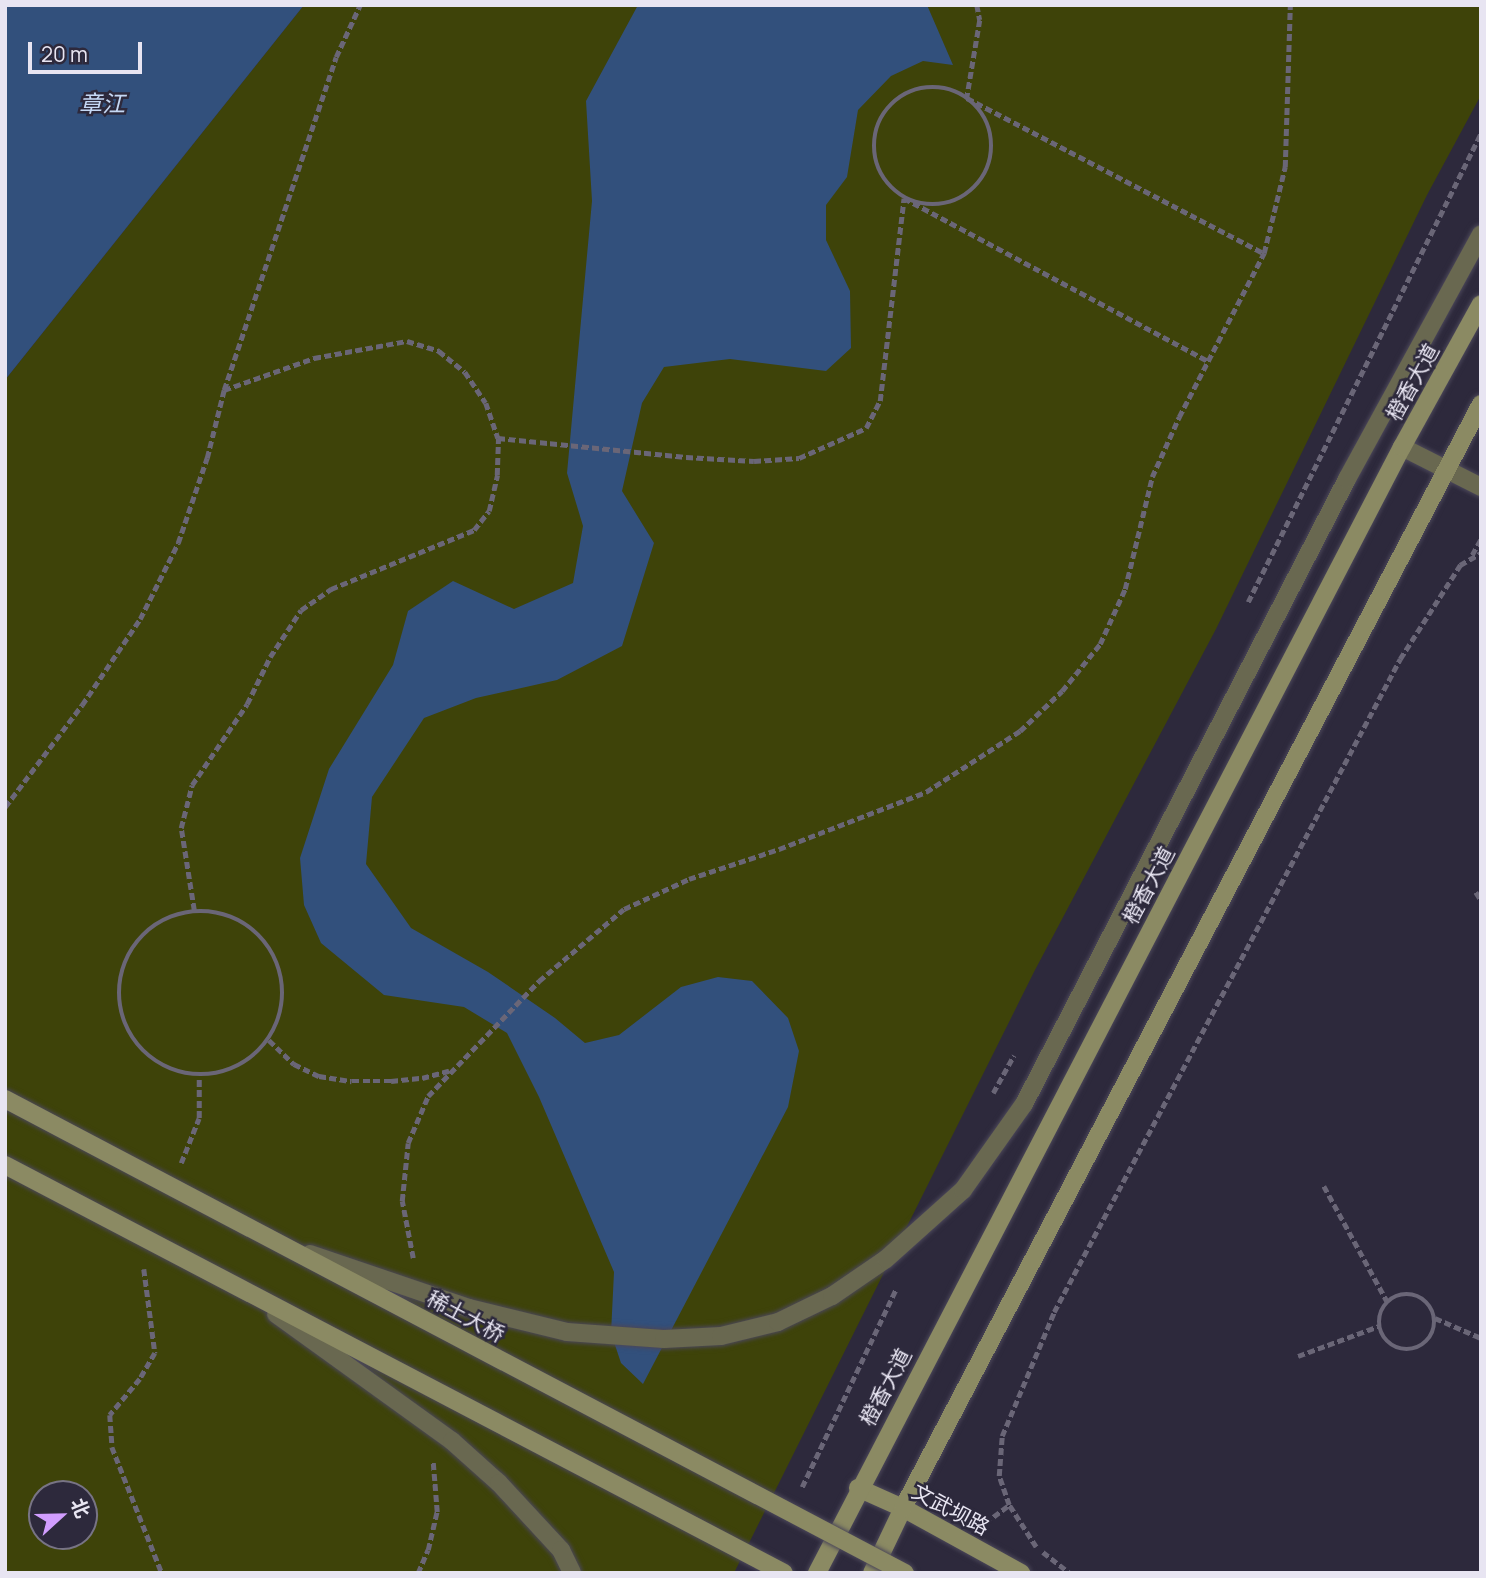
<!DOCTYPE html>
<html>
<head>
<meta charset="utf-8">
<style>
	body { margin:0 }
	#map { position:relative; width:1486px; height:1578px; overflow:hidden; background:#2d293c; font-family:Manrope,"Noto Sans SC",sans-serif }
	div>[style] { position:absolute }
	.green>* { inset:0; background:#3e4309 }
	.water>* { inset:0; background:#32507c }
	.path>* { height:4.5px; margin-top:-2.25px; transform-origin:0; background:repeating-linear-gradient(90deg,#6a6677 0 7px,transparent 0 10.5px) }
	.path>.ring { margin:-2.25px; padding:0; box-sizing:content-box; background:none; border:4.5px solid #6a6677; border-radius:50% }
	.roads { filter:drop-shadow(0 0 2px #4b4759) drop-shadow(0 0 2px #4b4759) }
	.tertiary>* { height:18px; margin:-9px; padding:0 9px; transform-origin:9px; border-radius:9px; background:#696850 }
	.secondary>* { height:18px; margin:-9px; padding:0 9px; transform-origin:9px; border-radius:9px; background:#8b8a63 }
	.bridges { filter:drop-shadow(0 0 2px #4b4759) drop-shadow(0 0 2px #4b4759) }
	.tertiary-bridge>* { height:18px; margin:-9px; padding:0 9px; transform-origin:9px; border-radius:9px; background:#696850 }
	.secondary-bridge>* { height:18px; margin:-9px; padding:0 9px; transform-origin:9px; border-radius:9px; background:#8b8a63 }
	span { translate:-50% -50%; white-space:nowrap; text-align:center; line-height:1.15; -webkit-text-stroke:5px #2d293c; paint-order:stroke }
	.street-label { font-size:21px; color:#e8e5f2 }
	.water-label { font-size:23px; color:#c5d8f5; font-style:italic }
	.frame { position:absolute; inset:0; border:7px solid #e8e5f2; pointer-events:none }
	.north { position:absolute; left:28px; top:1480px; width:70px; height:70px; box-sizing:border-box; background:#2d293c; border:2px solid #787485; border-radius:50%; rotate:68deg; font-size:19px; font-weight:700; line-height:28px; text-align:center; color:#e8e5f2 }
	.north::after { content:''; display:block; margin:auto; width:24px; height:32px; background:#d19dfe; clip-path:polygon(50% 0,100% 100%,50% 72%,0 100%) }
	.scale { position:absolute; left:28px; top:42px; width:114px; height:32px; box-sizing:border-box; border:4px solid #e8e5f2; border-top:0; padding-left:9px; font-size:21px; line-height:24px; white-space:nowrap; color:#e8e5f2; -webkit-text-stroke:5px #2d293c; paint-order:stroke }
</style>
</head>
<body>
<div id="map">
	<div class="green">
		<i style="clip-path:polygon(evenodd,304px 5px,1481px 5px,1481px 95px,1427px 195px,1216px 629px,1035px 970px,734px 1573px,5px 1573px,5px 380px,304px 5px,42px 1494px,84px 1494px,84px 1536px,42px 1536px,42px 1494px)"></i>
	</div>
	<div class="water">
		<i style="clip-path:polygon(5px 5px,304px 5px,5px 380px)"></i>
		<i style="clip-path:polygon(638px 5px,927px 5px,953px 65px,923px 61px,891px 76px,858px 110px,847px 177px,826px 205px,826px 240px,850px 291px,851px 348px,826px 371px,730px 359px,664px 367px,642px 403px,622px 491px,654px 543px,622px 646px,557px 680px,476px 698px,424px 718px,372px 797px,366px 864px,411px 928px,488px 972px,555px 1018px,585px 1043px,619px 1035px,681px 987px,718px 977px,752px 981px,788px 1018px,799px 1051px,788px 1107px,643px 1384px,621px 1363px,611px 1333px,614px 1272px,539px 1097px,507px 1033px,464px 1007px,384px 995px,321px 943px,304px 905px,300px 858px,329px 769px,393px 665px,408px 611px,453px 581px,514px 609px,573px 583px,583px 526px,567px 473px,592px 201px,586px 101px)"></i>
	</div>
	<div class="path">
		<i style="left:977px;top:5px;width:15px;rotate:79deg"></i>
		<i style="left:980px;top:20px;width:79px;rotate:99.5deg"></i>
		<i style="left:967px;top:98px;width:335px;rotate:27.6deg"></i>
		<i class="ring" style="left:874px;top:87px;width:113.5px;height:113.5px"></i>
		<i style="left:224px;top:390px;width:96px;rotate:-19.6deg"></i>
		<i style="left:314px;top:358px;width:95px;rotate:-10.4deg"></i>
		<i style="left:407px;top:341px;width:34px;rotate:17deg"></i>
		<i style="left:439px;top:351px;width:33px;rotate:39deg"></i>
		<i style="left:465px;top:372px;width:37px;rotate:56deg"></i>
		<i style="left:486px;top:403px;width:37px;rotate:71deg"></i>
		<i style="left:498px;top:438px;width:189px;rotate:5.8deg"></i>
		<i style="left:686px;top:457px;width:68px;rotate:3.4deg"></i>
		<i style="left:754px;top:461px;width:45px;rotate:-3.8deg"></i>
		<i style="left:799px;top:458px;width:73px;rotate:-24.1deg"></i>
		<i style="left:866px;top:428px;width:30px;rotate:-63deg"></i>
		<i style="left:880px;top:401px;width:204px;rotate:-83.3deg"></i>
		<i style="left:904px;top:198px;width:345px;rotate:28.2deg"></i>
		<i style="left:1472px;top:555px;width:18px;rotate:-61deg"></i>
		<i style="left:1248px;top:602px;width:524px;rotate:-63.58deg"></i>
		<i style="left:5px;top:807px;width:128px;rotate:-53deg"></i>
		<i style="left:82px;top:705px;width:104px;rotate:-56deg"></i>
		<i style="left:140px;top:619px;width:85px;rotate:-63.4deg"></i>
		<i style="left:178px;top:543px;width:90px;rotate:-71.2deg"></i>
		<i style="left:207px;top:458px;width:70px;rotate:-76deg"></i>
		<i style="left:224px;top:390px;width:351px;rotate:-71.4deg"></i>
		<i style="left:336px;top:57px;width:57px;rotate:-65.2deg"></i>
		<i style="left:1476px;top:892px;width:9px;rotate:58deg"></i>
		<i style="left:194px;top:910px;width:83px;rotate:-99deg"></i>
		<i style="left:181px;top:828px;width:44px;rotate:-75.7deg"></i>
		<i style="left:192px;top:785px;width:98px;rotate:-55.8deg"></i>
		<i style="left:247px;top:704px;width:52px;rotate:-63.9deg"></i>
		<i style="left:270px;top:657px;width:56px;rotate:-56.6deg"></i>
		<i style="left:301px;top:610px;width:37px;rotate:-35deg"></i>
		<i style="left:331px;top:589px;width:155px;rotate:-22.4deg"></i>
		<i style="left:474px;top:530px;width:24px;rotate:-52deg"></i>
		<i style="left:489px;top:511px;width:37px;rotate:-77deg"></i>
		<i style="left:497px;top:475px;width:37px;rotate:-88deg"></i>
		<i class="ring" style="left:119px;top:911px;width:159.5px;height:159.5px"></i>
		<i style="left:269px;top:1040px;width:35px;rotate:44deg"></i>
		<i style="left:294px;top:1064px;width:28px;rotate:26deg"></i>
		<i style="left:319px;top:1076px;width:33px;rotate:9deg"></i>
		<i style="left:352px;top:1081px;width:39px"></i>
		<i style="left:391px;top:1081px;width:31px;rotate:-6deg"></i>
		<i style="left:422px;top:1078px;width:28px;rotate:-15deg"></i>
		<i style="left:993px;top:1093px;width:43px;rotate:-61.1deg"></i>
		<i style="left:181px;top:1163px;width:48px;rotate:-68.2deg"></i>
		<i style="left:199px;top:1118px;width:42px;rotate:-90deg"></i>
		<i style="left:1324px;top:1186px;width:131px;rotate:61.3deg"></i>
		<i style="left:413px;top:1258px;width:58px;rotate:-100.9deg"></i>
		<i style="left:402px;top:1201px;width:58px;rotate:-84.1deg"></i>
		<i style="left:408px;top:1143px;width:51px;rotate:-66.9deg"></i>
		<i style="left:428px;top:1096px;width:160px;rotate:-46deg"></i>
		<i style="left:539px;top:981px;width:111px;rotate:-40.3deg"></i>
		<i style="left:624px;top:909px;width:72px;rotate:-24.8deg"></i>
		<i style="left:689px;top:879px;width:95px;rotate:-18.4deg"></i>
		<i style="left:779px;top:849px;width:158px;rotate:-21.2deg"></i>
		<i style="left:926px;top:792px;width:112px;rotate:-33deg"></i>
		<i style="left:1020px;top:731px;width:58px;rotate:-43.6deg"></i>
		<i style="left:1062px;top:691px;width:60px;rotate:-51deg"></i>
		<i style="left:1100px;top:644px;width:60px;rotate:-65.6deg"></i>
		<i style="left:1125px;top:589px;width:115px;rotate:-76.4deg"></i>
		<i style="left:1152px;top:477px;width:66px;rotate:-65.8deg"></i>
		<i style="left:1179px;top:417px;width:185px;rotate:-62.6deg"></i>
		<i style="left:1264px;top:253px;width:89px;rotate:-76.3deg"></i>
		<i style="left:1285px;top:167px;width:162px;rotate:-88.2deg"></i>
		<i style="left:144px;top:1269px;width:85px;rotate:82.5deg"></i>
		<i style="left:155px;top:1353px;width:30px;rotate:120deg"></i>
		<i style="left:140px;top:1379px;width:47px;rotate:129.8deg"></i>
		<i style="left:110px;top:1415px;width:32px;rotate:86deg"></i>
		<i style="left:112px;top:1447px;width:136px;rotate:68.4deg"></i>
		<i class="ring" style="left:1379px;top:1294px;width:51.5px;height:51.5px"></i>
		<i style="left:1435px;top:1318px;width:50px;rotate:23.5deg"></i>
		<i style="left:1298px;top:1356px;width:86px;rotate:-20.3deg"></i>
		<i style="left:802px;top:1487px;width:219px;rotate:-64.6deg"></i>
		<i style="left:985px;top:1523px;width:30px;rotate:-37deg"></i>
		<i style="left:1036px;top:1547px;width:50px;rotate:-122.7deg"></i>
		<i style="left:1009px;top:1505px;width:31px;rotate:-109deg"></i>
		<i style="left:999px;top:1476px;width:40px;rotate:-85.7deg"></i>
		<i style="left:1002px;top:1436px;width:134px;rotate:-67.2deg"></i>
		<i style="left:1054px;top:1312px;width:739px;rotate:-62.08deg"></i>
		<i style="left:1400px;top:659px;width:112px;rotate:-57.4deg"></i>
		<i style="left:1460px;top:565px;width:24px;rotate:-30deg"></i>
		<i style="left:1043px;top:1552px;width:34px;rotate:38deg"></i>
		<i style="left:418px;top:1573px;width:25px;rotate:-67deg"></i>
		<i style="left:428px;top:1550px;width:39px;rotate:-77deg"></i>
		<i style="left:437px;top:1512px;width:50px;rotate:-94.6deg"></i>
	</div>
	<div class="roads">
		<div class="tertiary">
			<i style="left:1402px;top:447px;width:89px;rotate:26.9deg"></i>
		</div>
		<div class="secondary">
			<i style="left:858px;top:1488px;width:49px;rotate:24deg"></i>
			<i style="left:903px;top:1508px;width:135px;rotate:28.8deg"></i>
			<i style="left:817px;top:1573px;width:1269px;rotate:-62.55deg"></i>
			<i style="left:1402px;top:447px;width:163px;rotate:-61.1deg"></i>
			<i style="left:872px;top:1573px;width:72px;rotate:-64.5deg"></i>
			<i style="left:903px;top:1508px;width:1246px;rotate:-62.37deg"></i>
		</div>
	</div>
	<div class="bridges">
		<div class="tertiary-bridge">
			<i style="left:310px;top:1254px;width:168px;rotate:18.8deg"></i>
			<i style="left:469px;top:1308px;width:101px;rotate:13.8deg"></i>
			<i style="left:567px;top:1332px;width:97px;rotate:4.1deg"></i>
			<i style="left:664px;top:1339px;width:57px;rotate:-3deg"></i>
			<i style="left:721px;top:1336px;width:59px;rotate:-13.8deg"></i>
			<i style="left:778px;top:1322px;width:60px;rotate:-25.7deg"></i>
			<i style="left:832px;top:1296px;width:65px;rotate:-34.4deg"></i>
			<i style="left:886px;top:1259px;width:103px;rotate:-41.9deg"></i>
			<i style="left:963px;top:1190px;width:105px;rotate:-54.7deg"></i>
			<i style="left:1024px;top:1104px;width:704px;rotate:-62.67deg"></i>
			<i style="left:1347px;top:479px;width:279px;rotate:-61.3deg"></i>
			<i style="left:276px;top:1314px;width:217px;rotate:35.8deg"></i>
			<i style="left:452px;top:1441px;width:63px;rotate:41.8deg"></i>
			<i style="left:499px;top:1483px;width:91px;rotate:47.2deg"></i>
			<i style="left:561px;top:1550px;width:25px;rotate:64deg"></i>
		</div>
		<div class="secondary-bridge">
			<i style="left:5px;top:1099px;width:1017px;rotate:27.77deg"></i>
			<i style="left:5px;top:1165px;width:879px;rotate:27.64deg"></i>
		</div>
	</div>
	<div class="street-label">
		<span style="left:1412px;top:382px;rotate:-61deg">橙香大道</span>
		<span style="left:1148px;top:885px;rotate:-62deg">橙香大道</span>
		<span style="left:466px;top:1316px;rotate:28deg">稀土大桥</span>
		<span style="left:885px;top:1387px;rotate:-62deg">橙香大道</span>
		<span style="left:951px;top:1509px;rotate:28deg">文武坝路</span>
	</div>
	<div class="water-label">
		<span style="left:102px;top:103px">章江</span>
	</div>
	<div class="frame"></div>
	<div class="north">北</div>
	<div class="scale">20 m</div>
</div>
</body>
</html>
